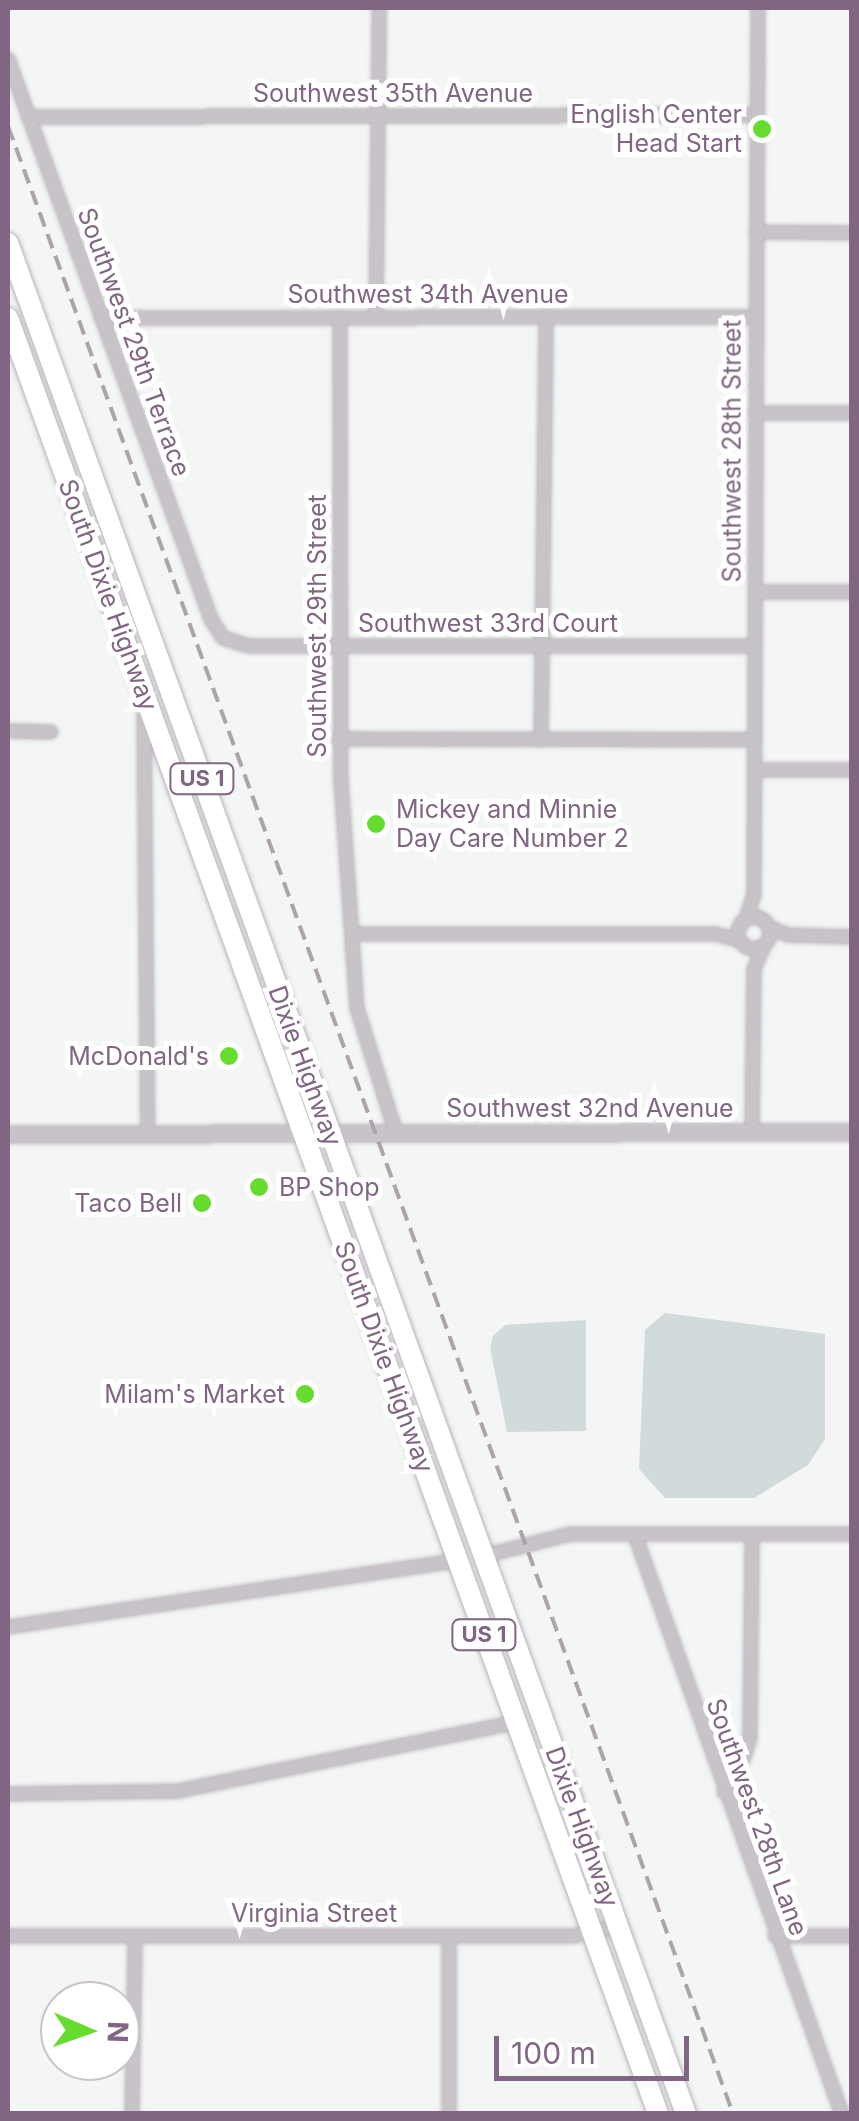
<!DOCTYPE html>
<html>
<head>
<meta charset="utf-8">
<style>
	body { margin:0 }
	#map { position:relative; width:859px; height:2121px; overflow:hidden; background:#f3f6f4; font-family:Inter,sans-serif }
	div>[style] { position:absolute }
	.green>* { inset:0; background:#d2dbdb }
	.roads { filter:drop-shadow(0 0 2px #b9b3ba) drop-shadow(0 0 2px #b9b3ba) }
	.minor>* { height:12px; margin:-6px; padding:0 6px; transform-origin:6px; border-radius:6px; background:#c8c2c9 }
	.minor>.ring { margin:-6px; padding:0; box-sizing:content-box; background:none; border:12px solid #c8c2c9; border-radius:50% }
	.tertiary>* { height:15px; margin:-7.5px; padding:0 7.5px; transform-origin:7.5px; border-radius:7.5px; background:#c8c2c9 }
	.trunk>* { height:20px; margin:-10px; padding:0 10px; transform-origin:10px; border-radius:10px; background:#fff }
	.rail>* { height:4px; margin-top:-2px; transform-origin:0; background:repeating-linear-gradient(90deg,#ada3ae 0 15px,transparent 0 23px) }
	.dots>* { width:28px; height:28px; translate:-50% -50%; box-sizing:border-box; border:5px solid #fff; border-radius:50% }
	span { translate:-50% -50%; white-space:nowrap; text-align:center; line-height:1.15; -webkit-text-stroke:10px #fff; paint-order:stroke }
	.shield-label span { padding:2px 8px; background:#fff; border:2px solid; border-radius:8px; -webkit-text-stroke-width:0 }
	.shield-label { font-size:22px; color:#806683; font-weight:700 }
	.street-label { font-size:25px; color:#806683 }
	.poi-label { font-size:25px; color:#806683 }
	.right { translate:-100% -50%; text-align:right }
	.left { translate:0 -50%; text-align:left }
	.frame { position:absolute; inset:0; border:10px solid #806683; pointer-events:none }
	.north { position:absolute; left:40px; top:1981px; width:100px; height:100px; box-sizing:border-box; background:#fff; border:2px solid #ccc2cd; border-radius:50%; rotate:92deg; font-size:28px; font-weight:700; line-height:40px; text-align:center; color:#806683 }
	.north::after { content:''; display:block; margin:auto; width:35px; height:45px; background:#66dc2e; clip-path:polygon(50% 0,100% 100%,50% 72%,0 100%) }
	.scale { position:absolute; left:494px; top:2036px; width:195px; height:45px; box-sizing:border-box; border:5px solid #806683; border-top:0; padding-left:12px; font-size:30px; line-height:35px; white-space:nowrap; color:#806683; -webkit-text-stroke:8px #fff; paint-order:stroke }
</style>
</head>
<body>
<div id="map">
	<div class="green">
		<i style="clip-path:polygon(665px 1313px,825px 1334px,825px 1439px,808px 1465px,754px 1498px,665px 1498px,639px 1469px,645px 1330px)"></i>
		<i style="clip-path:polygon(586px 1320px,586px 1431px,507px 1432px,490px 1348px,493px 1336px,505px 1325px)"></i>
	</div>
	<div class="roads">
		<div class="minor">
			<i style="left:8px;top:59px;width:596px;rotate:70.07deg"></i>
			<i style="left:211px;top:619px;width:22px;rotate:58deg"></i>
			<i style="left:223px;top:638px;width:28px;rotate:17deg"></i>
			<i style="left:250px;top:646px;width:504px"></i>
			<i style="left:28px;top:117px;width:729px;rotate:-0.16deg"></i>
			<i style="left:756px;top:232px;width:96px;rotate:0.6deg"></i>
			<i style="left:340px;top:317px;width:464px;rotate:89.9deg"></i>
			<i style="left:341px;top:781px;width:228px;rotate:86deg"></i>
			<i style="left:357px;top:1008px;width:131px;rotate:72.7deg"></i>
			<i style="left:376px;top:317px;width:309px;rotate:-89.4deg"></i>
			<i style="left:101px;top:318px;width:654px;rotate:-0.09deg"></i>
			<i style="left:755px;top:413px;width:97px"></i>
			<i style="left:755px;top:592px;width:97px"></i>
			<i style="left:144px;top:706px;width:427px;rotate:89.5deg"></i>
			<i style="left:8px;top:731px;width:43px;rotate:1.3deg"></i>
			<i style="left:339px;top:739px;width:415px;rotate:0.1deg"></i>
			<i style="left:541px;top:740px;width:424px;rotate:-89.3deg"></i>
			<i style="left:754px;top:770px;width:98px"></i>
			<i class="ring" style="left:738px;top:917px;width:20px;height:20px"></i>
			<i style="left:746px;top:920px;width:27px;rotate:-73deg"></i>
			<i style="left:754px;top:894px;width:886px;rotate:-89.74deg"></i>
			<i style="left:768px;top:927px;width:22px;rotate:22deg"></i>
			<i style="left:788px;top:935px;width:64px;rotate:1.8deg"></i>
			<i style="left:354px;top:934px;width:362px"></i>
			<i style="left:716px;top:934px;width:24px;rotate:15deg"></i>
			<i style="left:752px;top:1132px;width:163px;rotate:-89.3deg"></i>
			<i style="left:754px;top:969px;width:25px;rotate:-67deg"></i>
			<i style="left:635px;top:1535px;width:615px;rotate:70.33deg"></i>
			<i style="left:484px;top:1556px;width:89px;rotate:-14.3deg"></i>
			<i style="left:570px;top:1534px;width:282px"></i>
			<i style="left:8px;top:1627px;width:454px;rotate:-8.4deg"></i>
			<i style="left:724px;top:1792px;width:40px;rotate:-60.3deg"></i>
			<i style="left:744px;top:1757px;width:21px;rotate:-73deg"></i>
			<i style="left:750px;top:1737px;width:203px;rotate:-89.4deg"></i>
			<i style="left:8px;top:1794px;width:170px;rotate:-1deg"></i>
			<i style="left:178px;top:1791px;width:345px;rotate:-11.5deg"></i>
			<i style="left:8px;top:1936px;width:565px"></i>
			<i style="left:573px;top:1936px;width:46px;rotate:-12.5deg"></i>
			<i style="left:775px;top:1936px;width:77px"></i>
			<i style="left:132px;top:2114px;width:178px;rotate:-89deg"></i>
			<i style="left:449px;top:2114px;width:178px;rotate:-90deg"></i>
		</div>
		<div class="tertiary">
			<i style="left:8px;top:1134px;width:844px;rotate:-0.14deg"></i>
		</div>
		<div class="trunk">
			<i style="left:8px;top:243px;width:1990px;rotate:70.08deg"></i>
			<i style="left:8px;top:318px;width:1910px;rotate:70.1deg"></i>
		</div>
	</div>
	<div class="rail">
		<i style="left:8px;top:126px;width:2116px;rotate:69.96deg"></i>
	</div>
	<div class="dots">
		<i style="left:762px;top:129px;background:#66dc2e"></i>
		<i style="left:376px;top:824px;background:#66dc2e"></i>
		<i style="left:229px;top:1056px;background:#66dc2e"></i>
		<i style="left:259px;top:1187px;background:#66dc2e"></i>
		<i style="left:202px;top:1203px;background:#66dc2e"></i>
		<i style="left:305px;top:1394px;background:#66dc2e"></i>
	</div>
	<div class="shield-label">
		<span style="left:202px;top:779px">US 1</span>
		<span style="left:484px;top:1635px">US 1</span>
	</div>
	<div class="street-label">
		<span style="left:393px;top:93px">Southwest 35th Avenue</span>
		<span style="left:428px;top:294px">Southwest 34th Avenue</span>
		<span style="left:134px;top:342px;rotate:70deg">Southwest 29th Terrace</span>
		<span style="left:732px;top:451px;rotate:-90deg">Southwest 28th Street</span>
		<span style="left:108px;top:595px;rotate:70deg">South Dixie Highway</span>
		<span style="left:488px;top:623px">Southwest 33rd Court</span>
		<span style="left:317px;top:626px;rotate:-90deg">Southwest 29th Street</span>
		<span style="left:305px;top:1066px;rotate:70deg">Dixie Highway</span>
		<span style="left:590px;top:1108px">Southwest 32nd Avenue</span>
		<span style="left:384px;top:1357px;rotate:70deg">South Dixie Highway</span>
		<span style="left:757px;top:1817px;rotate:70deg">Southwest 28th Lane</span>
		<span style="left:582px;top:1827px;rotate:70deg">Dixie Highway</span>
		<span style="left:314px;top:1913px">Virginia Street</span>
	</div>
	<div class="poi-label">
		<span class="right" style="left:742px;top:129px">English Center<br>Head Start</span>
		<span class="left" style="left:396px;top:824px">Mickey and Minnie<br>Day Care Number 2</span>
		<span class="right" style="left:209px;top:1056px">McDonald's</span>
		<span class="left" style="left:279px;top:1187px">BP Shop</span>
		<span class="right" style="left:182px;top:1203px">Taco Bell</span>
		<span class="right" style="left:285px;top:1394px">Milam's Market</span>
	</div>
	<div class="frame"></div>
	<div class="north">N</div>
	<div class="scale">100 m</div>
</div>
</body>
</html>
